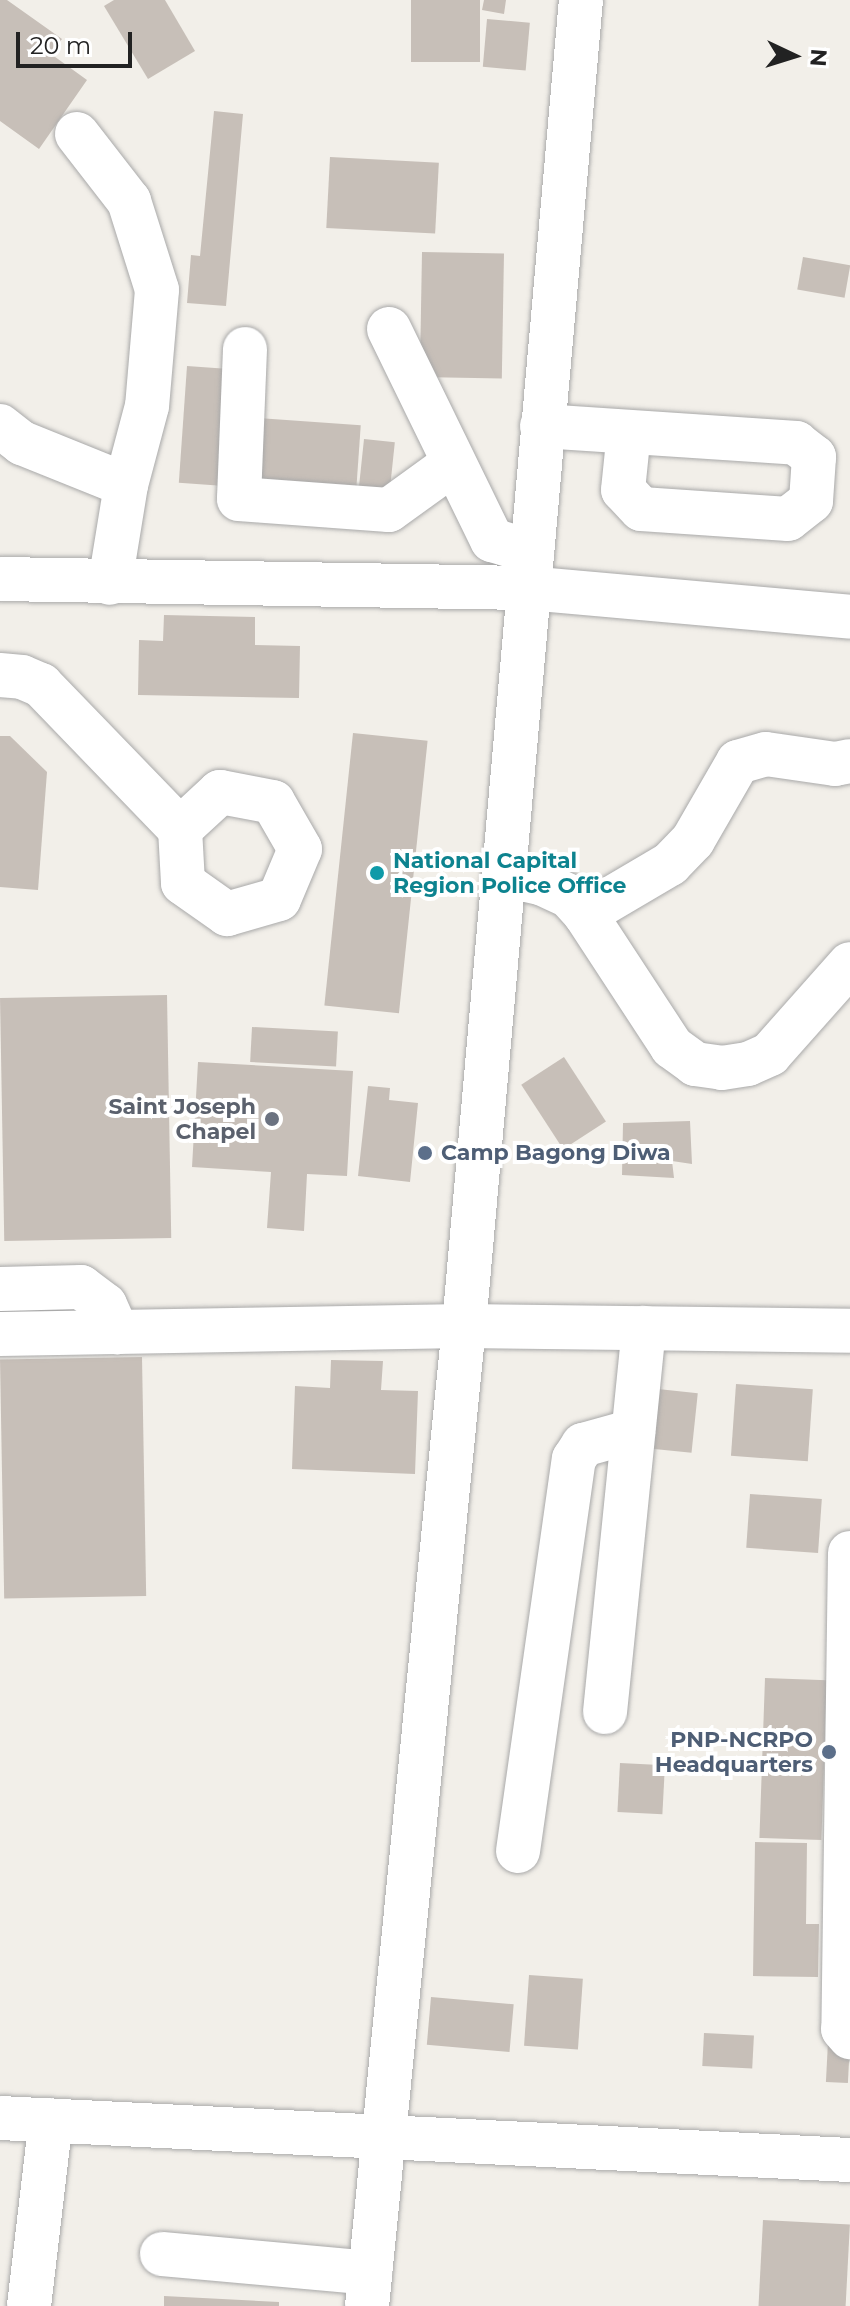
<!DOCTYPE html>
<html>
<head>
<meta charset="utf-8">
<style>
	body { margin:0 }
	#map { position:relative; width:850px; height:2306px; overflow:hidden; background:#f2efe9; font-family:Montserrat,sans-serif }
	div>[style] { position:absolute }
	.building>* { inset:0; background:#c7bfb8; transform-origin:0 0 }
	.roads { filter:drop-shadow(0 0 2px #a9a9a9) drop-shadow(0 0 2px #a9a9a9) }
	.minor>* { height:44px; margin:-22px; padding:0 22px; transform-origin:22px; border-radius:22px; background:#fff }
	.dots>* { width:22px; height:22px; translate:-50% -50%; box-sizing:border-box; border:4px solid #fff; border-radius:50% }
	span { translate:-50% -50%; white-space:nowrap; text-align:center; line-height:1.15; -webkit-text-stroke:8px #fff; paint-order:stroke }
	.culture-label { font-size:22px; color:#0d838f; font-weight:700 }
	.left { translate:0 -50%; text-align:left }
	.worship-label { font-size:22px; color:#5b616d; font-weight:700 }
	.right { translate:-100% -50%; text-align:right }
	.service-label { font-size:22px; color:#4e5e75; font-weight:700 }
	.north { position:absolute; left:754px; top:16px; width:80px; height:80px; -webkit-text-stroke:6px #fff; paint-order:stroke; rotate:94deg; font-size:22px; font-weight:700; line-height:32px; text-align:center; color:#222 }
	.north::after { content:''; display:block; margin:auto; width:28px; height:36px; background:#222; clip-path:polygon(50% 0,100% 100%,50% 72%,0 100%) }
	.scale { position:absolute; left:16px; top:32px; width:116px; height:36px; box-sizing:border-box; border:4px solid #222; border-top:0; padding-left:10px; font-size:24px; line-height:28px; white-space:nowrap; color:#222; -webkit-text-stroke:6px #fff; paint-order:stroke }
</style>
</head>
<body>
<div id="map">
	<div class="building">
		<i style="clip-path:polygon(0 0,7px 0,62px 39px,51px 54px,87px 80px,39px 149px,0 121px)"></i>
		<i style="clip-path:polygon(114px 0,165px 0,195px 51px,148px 79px,104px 6px)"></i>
		<i style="left:411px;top:0;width:69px;height:62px"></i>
		<i style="clip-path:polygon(484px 0,506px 0,504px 14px,482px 10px)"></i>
		<i style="left:487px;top:19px;width:43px;height:48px;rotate:5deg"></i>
		<i style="clip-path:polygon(214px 111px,243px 114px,226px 306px,187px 303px,191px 255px,200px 256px)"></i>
		<i style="left:330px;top:157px;width:109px;height:71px;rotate:3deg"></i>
		<i style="left:422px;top:252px;width:82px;height:125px;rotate:1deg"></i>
		<i style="left:803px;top:257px;width:48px;height:33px;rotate:10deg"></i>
		<i style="left:187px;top:366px;width:42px;height:117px;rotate:4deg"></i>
		<i style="left:258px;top:418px;width:103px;height:74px;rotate:4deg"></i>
		<i style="left:364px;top:439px;width:31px;height:56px;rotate:6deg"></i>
		<i style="clip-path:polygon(164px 615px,255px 617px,255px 645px,300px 646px,299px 698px,138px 695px,139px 640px,163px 641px)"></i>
		<i style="left:353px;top:733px;width:75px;height:274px;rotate:6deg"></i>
		<i style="clip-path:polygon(0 736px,10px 736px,47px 772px,38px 890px,0 887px)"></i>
		<i style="left:167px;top:995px;width:243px;height:167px;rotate:89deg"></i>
		<i style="left:252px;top:1027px;width:86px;height:35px;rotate:3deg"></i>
		<i style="left:564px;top:1057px;width:77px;height:51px;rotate:57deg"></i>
		<i style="clip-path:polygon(198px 1062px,353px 1071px,347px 1176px,307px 1174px,304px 1231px,267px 1228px,271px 1172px,192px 1167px)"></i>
		<i style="clip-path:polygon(368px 1086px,390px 1088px,389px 1100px,418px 1103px,410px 1182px,358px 1176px)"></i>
		<i style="clip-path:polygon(690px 1121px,692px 1164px,672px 1161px,674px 1178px,622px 1175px,623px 1123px)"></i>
		<i style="left:142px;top:1357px;width:239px;height:142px;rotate:89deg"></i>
		<i style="clip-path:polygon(331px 1360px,383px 1361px,381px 1390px,418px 1391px,415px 1474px,292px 1469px,295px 1386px,330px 1388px)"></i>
		<i style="left:736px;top:1384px;width:77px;height:72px;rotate:4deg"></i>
		<i style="left:658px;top:1389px;width:40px;height:60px;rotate:6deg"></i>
		<i style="left:750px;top:1494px;width:72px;height:54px;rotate:4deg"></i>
		<i style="left:765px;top:1678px;width:62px;height:160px;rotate:2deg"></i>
		<i style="left:620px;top:1763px;width:45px;height:49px;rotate:3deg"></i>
		<i style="clip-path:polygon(755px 1842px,807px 1843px,806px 1924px,819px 1924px,818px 1977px,753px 1976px)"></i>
		<i style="left:529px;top:1975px;width:54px;height:71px;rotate:4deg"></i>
		<i style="left:431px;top:1997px;width:83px;height:48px;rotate:5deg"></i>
		<i style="left:704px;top:2033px;width:50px;height:33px;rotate:3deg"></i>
		<i style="left:828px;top:2042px;width:22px;height:40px;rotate:3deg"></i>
		<i style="left:763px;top:2220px;width:87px;height:86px;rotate:3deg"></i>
		<i style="clip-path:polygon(164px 2296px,279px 2302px,279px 2306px,164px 2306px)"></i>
	</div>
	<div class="roads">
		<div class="minor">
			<i style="left:77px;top:134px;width:85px;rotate:52.2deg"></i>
			<i style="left:129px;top:201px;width:93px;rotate:72.5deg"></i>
			<i style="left:157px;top:290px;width:116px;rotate:94.9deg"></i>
			<i style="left:147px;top:406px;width:82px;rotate:104.9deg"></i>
			<i style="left:126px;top:485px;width:99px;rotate:99.3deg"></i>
			<i style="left:389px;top:329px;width:235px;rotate:64deg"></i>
			<i style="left:492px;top:540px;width:42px;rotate:16.7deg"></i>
			<i style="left:245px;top:349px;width:150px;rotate:92.3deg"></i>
			<i style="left:239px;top:499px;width:150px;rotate:4.2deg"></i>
			<i style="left:389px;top:510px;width:80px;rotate:-35.9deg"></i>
			<i style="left:0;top:426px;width:28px;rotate:38deg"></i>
			<i style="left:22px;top:443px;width:112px;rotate:22deg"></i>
			<i style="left:542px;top:426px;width:255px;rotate:3.8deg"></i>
			<i style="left:796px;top:443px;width:23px;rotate:38deg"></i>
			<i style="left:814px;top:457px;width:44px;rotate:93.9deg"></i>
			<i style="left:811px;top:501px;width:29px;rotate:142deg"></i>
			<i style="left:788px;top:519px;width:147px;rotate:-176.1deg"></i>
			<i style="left:641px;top:509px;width:26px;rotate:-133deg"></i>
			<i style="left:623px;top:490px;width:58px;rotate:-84.1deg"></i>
			<i style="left:0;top:579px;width:528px;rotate:0.98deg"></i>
			<i style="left:528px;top:588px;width:323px;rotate:5.1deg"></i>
			<i style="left:0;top:675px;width:22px;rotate:5deg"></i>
			<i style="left:22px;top:677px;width:21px;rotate:23deg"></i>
			<i style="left:41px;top:685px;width:200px;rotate:46deg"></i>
			<i style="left:180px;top:829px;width:54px;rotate:86.8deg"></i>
			<i style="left:183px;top:883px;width:54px;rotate:35.2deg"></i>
			<i style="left:227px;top:914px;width:54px;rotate:-16.1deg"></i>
			<i style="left:279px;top:899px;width:54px;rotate:-67.2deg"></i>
			<i style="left:300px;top:849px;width:54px;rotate:-119.9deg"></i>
			<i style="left:273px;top:802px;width:54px;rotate:-169.3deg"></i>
			<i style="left:220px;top:792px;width:54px;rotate:137.2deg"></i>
			<i style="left:505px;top:875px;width:37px;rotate:13deg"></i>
			<i style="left:541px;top:883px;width:31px;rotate:25deg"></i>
			<i style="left:569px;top:896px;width:24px;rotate:48deg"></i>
			<i style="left:585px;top:914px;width:159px;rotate:56.8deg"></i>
			<i style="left:672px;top:1047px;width:29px;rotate:36deg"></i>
			<i style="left:695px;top:1064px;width:27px;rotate:8deg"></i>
			<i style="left:722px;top:1068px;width:26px;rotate:-9deg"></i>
			<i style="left:748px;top:1064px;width:24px;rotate:-24deg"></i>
			<i style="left:770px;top:1054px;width:120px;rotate:-48.4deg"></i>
			<i style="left:585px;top:914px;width:99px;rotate:-30.5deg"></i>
			<i style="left:670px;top:864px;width:33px;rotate:-46deg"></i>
			<i style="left:693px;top:840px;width:90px;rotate:-60deg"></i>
			<i style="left:738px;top:762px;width:29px;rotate:-16deg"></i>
			<i style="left:766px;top:754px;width:70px;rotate:8.2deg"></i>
			<i style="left:835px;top:764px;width:15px;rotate:-11deg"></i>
			<i style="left:0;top:1289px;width:81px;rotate:-1.4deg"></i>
			<i style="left:81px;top:1287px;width:30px;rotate:37deg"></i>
			<i style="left:105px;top:1305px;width:30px;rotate:66deg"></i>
			<i style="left:0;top:1334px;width:464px;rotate:-1deg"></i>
			<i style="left:464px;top:1326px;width:386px;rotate:0.7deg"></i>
			<i style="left:850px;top:1553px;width:476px;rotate:90.8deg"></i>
			<i style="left:843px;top:2029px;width:11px;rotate:49deg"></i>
			<i style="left:605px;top:1712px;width:386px;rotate:-84.2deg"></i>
			<i style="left:518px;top:1851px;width:396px;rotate:-81.9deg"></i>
			<i style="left:574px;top:1459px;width:17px;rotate:-57deg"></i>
			<i style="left:583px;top:1445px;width:52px;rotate:-15.6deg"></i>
			<i style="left:0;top:2118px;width:851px;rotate:2.83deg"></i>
			<i style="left:162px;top:2254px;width:209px;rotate:5.2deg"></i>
			<i style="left:29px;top:2306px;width:187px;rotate:-83.3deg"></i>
			<i style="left:367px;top:2306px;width:985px;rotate:-84.35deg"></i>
			<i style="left:464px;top:1326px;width:1331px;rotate:-84.96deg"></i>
		</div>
	</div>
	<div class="dots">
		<i style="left:377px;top:873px;background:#0f9aa8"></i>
		<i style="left:272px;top:1119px;background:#6b7280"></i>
		<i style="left:425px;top:1153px;background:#5c6f8a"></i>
		<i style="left:829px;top:1752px;background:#5c6f8a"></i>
	</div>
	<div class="culture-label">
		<span class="left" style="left:393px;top:873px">National Capital<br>Region Police Office</span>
	</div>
	<div class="worship-label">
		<span class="right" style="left:256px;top:1119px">Saint Joseph<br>Chapel</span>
	</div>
	<div class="service-label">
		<span class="left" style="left:441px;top:1153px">Camp Bagong Diwa</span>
		<span class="right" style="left:813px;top:1752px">PNP-NCRPO<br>Headquarters</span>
	</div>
	<div class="north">N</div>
	<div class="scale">20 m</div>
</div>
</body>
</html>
